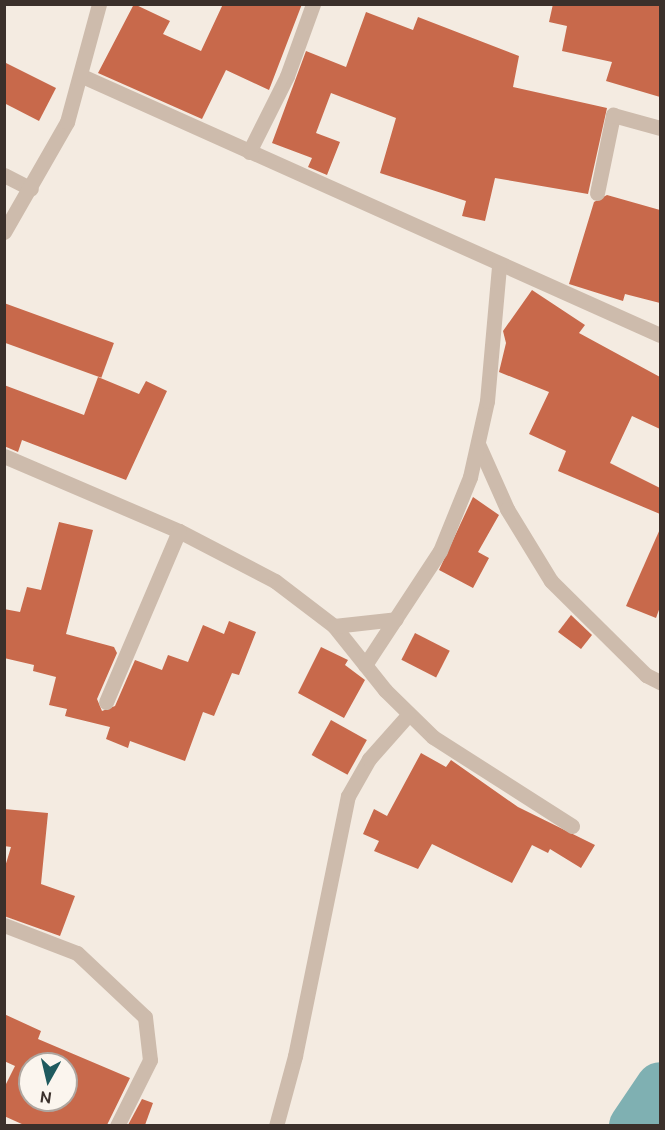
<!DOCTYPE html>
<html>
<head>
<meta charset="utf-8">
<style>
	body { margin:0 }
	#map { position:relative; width:665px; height:1130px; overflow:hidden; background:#f4ebe1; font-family:Ubuntu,sans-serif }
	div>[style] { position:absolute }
	.river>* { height:48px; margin:-24px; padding:0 24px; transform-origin:24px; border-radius:24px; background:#7fb0b2 }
	.building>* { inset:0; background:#c8694b; transform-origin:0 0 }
	.street>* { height:15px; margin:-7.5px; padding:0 7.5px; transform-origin:7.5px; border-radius:7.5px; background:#cdbbac }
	span { translate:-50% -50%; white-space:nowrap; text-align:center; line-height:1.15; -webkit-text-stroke:4.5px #fbf5ee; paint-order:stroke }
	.frame { position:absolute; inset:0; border:6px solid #3b302b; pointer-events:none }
	.north { position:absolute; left:18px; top:1052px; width:60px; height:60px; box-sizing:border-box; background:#fbf5ee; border:2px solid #aea6a0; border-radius:50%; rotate:188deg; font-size:16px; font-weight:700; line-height:24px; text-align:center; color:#3b302b }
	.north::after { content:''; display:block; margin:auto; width:21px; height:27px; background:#1f5a5e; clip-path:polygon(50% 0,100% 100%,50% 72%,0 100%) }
</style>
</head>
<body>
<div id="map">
	<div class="river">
		<i style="left:633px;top:1126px;width:48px;rotate:-56deg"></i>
	</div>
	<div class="building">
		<i style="clip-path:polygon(134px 4px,170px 21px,163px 34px,201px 51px,223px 4px,302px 4px,269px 90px,226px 70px,202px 119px,98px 73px)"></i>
		<i style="clip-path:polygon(553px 4px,660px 4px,660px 97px,606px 81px,612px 62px,562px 51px,567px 26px,549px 22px)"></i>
		<i style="clip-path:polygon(366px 12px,413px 30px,418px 17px,519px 56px,513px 87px,607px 108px,588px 194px,495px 178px,485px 221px,462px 216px,466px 201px,380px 173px,396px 118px,331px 93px,316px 133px,340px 142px,327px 175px,308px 167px,312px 158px,272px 143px,306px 51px,346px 67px)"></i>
		<i style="clip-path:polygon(4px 62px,56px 88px,39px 121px,4px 103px)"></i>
		<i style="clip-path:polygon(607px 195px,660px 210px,660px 303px,625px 294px,623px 301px,569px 284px,594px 202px)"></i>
		<i style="clip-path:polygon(532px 290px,585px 325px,579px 333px,660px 377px,660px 429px,632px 416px,610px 463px,660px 488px,660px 514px,558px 471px,566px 451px,529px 434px,549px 392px,499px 372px,506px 343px,503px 331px)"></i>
		<i style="left:4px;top:303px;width:117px;height:37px;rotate:20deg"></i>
		<i style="clip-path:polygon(98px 377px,139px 394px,146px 381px,167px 391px,126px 480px,22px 440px,18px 452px,4px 446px,4px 385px,84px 415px)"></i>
		<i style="clip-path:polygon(473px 497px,499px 515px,478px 552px,489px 558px,473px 588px,439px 570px)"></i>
		<i style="clip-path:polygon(59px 522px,93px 530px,66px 634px,114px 647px,117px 653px,97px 699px,102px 711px,115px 706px,135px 660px,162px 670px,168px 655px,188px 662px,203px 625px,224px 634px,229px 621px,256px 632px,239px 675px,232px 673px,214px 716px,203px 712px,185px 761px,130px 741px,128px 748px,106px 739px,110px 727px,65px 716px,67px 709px,49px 705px,56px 677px,33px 671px,34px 665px,4px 658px,4px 609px,20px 612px,27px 587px,41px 590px)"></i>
		<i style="clip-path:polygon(660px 529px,660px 607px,656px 618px,626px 606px)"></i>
		<i style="clip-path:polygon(571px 615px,592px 635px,581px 649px,558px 632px)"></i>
		<i style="left:415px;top:633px;width:39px;height:30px;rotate:27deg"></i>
		<i style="clip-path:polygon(321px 647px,348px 660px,345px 665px,365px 680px,344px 718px,298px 693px)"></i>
		<i style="left:331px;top:720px;width:41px;height:40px;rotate:29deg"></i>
		<i style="clip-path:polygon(421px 753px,446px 767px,451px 760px,518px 807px,595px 845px,581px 868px,550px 849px,548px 853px,532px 845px,512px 883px,432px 844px,418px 869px,374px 851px,379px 841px,363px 834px,374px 809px,387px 816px)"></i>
		<i style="clip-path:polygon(4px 809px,48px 813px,41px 884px,75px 896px,60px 936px,4px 916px,4px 870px,11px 847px,4px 846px)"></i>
		<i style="clip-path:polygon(evenodd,4px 1014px,41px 1031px,38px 1039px,130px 1078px,107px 1125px,24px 1125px,4px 1116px,4px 1088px,15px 1066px,4px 1061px,4px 1014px,30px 1064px,66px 1064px,66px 1100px,30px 1100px,30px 1064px)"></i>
		<i style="clip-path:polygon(142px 1099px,153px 1103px,145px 1125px,128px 1125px)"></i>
	</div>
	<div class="street">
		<i style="left:82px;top:76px;width:633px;rotate:24.14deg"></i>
		<i style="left:249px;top:152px;width:85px;rotate:-63.4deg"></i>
		<i style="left:287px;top:76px;width:77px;rotate:-70.1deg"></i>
		<i style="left:4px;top:175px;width:30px;rotate:27deg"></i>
		<i style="left:597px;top:193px;width:80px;rotate:-78.4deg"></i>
		<i style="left:613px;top:115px;width:49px;rotate:15.5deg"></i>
		<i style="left:4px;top:232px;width:127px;rotate:-60.2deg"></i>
		<i style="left:67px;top:122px;width:122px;rotate:-74.8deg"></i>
		<i style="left:479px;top:446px;width:69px;rotate:66deg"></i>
		<i style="left:507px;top:509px;width:84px;rotate:58.6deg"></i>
		<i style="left:551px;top:581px;width:134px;rotate:44.7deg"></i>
		<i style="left:646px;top:675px;width:16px;rotate:27deg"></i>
		<i style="left:4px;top:456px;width:190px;rotate:23.2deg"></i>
		<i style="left:179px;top:531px;width:108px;rotate:27.5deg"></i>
		<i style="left:275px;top:581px;width:74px;rotate:37.3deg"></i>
		<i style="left:334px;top:626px;width:82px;rotate:51.4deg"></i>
		<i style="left:385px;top:690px;width:67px;rotate:44.4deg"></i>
		<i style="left:433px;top:737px;width:165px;rotate:32.6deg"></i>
		<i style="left:334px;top:626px;width:62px;rotate:-6.4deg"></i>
		<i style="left:365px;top:665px;width:136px;rotate:-56.7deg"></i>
		<i style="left:440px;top:551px;width:80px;rotate:-67.9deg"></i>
		<i style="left:470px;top:477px;width:78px;rotate:-77.4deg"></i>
		<i style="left:487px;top:401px;width:136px;rotate:-84.9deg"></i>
		<i style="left:106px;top:702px;width:186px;rotate:-66.9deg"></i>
		<i style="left:4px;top:925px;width:78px;rotate:21deg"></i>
		<i style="left:77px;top:953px;width:93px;rotate:43.3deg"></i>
		<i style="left:145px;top:1017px;width:43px;rotate:83.4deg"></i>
		<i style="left:150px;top:1060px;width:74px;rotate:116.6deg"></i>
		<i style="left:276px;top:1126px;width:73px;rotate:-74.8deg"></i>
		<i style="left:295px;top:1056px;width:265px;rotate:-78.5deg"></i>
		<i style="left:348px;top:796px;width:43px;rotate:-60.4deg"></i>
		<i style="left:369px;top:759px;width:59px;rotate:-48.4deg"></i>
	</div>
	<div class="frame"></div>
	<div class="north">N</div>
</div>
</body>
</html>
